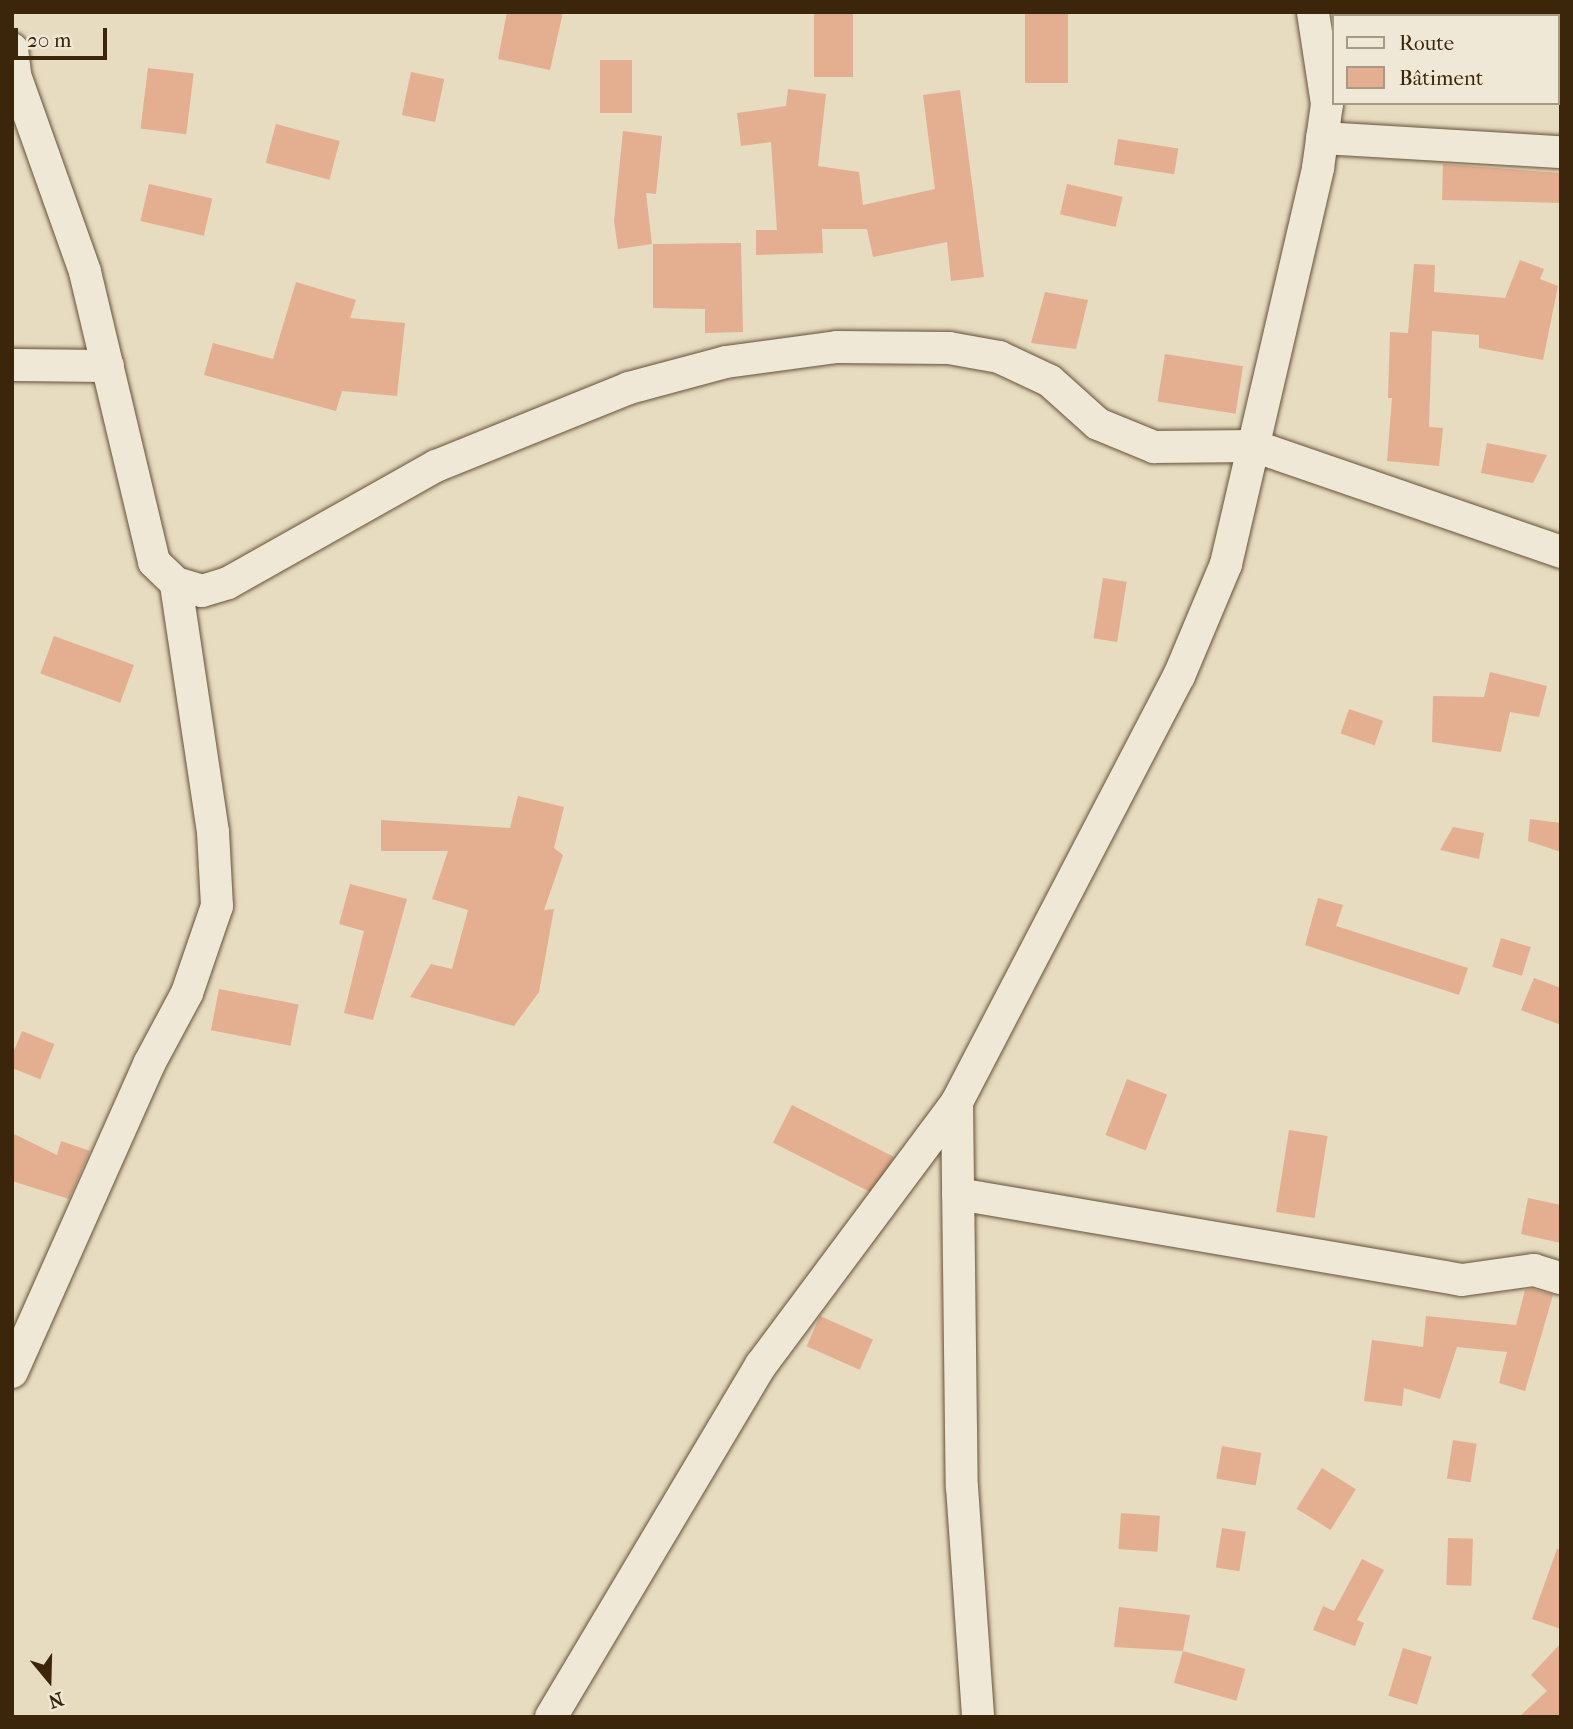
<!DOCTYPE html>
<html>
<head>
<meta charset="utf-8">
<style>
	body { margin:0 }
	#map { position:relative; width:1573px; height:1729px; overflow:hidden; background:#e7dbc0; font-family:"IM FELL French Canon",serif }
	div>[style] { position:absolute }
	.building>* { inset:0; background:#e3af90; transform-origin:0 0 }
	.roads { filter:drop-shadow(0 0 2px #665238) drop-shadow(0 0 2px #665238) }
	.street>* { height:32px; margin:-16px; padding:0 16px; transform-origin:16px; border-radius:16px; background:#efe8d6 }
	span { translate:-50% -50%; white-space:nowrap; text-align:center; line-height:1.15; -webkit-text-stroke:7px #efe8d6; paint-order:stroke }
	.frame { position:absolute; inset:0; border:14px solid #3b250b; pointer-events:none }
	.legend { position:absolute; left:1332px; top:14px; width:228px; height:91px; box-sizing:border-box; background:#efe8d6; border:2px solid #a79a85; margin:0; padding:9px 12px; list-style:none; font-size:21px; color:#3b250b }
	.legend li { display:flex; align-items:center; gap:14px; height:35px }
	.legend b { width:35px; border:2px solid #a79a85 }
	.north { position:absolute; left:14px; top:1645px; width:70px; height:70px; -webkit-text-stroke:5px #efe8d6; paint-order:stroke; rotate:161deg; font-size:19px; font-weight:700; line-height:28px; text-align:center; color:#3b250b }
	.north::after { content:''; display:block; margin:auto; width:24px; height:32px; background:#3b250b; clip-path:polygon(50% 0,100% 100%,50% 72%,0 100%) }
	.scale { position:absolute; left:14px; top:28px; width:93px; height:32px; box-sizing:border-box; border:4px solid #3b250b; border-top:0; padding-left:9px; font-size:21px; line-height:24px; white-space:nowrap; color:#3b250b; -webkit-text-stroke:5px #efe8d6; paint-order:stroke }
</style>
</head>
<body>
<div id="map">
	<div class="building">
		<i style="clip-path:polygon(507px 12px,563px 12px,550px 70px,498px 59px)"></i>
		<i style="left:814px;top:12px;width:39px;height:65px"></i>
		<i style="left:1025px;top:12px;width:43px;height:71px"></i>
		<i style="left:600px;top:60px;width:32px;height:53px"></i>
		<i style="left:148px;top:68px;width:46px;height:61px;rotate:7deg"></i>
		<i style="left:411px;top:72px;width:34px;height:44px;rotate:12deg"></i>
		<i style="clip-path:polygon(788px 89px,826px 94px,818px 166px,859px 172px,863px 205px,935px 189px,923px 95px,960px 90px,984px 277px,951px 281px,947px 242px,873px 257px,867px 229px,822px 229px,823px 253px,756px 255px,756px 230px,777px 230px,771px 142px,741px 146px,737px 113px,786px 106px)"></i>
		<i style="left:276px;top:124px;width:66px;height:40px;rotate:15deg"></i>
		<i style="clip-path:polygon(623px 131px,662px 136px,656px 194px,646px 193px,652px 244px,618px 249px,614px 221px)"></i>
		<i style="left:1118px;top:139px;width:61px;height:26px;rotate:9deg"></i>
		<i style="clip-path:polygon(1443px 164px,1561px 173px,1561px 203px,1442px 200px)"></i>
		<i style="left:149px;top:184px;width:65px;height:38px;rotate:13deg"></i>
		<i style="left:1067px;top:184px;width:57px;height:31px;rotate:13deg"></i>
		<i style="clip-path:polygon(741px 243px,743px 332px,705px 333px,705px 309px,653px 308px,653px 244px)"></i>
		<i style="clip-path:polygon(1520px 260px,1544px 269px,1540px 279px,1558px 286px,1543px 360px,1479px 348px,1479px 335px,1432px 331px,1429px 427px,1443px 428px,1439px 466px,1387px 461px,1392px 398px,1388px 398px,1390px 332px,1408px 333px,1414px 264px,1435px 265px,1434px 292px,1505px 298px)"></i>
		<i style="clip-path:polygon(296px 282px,356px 300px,350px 318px,405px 323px,397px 396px,342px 391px,336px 411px,204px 375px,213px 343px,273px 359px)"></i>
		<i style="clip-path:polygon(1045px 292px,1088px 300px,1076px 349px,1031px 343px)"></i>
		<i style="left:1165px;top:354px;width:79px;height:48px;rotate:9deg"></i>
		<i style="clip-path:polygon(1487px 443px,1547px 455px,1533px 483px,1481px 473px)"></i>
		<i style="left:1103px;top:578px;width:24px;height:61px;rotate:9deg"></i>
		<i style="left:54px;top:636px;width:85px;height:40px;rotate:20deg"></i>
		<i style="clip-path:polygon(1490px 672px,1547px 686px,1539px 717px,1510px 712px,1501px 752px,1432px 742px,1433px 696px,1484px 697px)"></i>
		<i style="left:1349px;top:709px;width:36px;height:26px;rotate:19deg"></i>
		<i style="clip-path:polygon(518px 796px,564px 807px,554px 848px,563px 855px,544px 910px,554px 909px,539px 992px,514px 1026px,410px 997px,431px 964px,452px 969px,468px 910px,432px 899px,448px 851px,381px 851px,381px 820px,510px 828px)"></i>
		<i style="clip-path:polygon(1530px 819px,1561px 823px,1561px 852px,1528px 841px)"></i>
		<i style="clip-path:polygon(1453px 827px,1484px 833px,1479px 859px,1440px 850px)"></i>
		<i style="clip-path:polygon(350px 884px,407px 899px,373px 1020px,344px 1013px,364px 931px,339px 924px)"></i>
		<i style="clip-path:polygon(1318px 898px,1343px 905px,1336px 926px,1468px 968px,1459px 995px,1305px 945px)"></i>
		<i style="left:1501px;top:938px;width:31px;height:30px;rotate:17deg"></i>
		<i style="clip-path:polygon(1534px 978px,1561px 988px,1561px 1025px,1521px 1010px)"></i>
		<i style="left:219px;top:989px;width:81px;height:42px;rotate:11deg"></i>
		<i style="left:22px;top:1031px;width:35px;height:38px;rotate:22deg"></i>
		<i style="left:1127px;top:1079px;width:43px;height:60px;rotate:21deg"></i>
		<i style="left:792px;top:1105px;width:114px;height:42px;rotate:27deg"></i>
		<i style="left:1289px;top:1130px;width:39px;height:83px;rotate:9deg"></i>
		<i style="clip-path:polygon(12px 1133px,57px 1155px,61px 1141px,90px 1151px,69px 1199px,12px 1181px)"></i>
		<i style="clip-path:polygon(1528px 1198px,1561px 1205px,1561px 1243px,1521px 1234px)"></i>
		<i style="clip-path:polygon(1533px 1289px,1553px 1295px,1525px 1391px,1499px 1383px,1507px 1352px,1457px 1347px,1440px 1399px,1404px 1388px,1402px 1406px,1364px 1401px,1372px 1340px,1423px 1347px,1426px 1316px,1516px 1325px,1525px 1290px)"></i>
		<i style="left:820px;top:1316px;width:58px;height:33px;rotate:24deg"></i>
		<i style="left:1453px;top:1440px;width:24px;height:39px;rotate:9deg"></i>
		<i style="left:1222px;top:1446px;width:40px;height:33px;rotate:10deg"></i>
		<i style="left:1322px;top:1468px;width:40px;height:48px;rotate:32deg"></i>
		<i style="left:1121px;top:1513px;width:39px;height:36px;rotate:4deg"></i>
		<i style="left:1222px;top:1528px;width:24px;height:40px;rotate:9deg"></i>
		<i style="left:1448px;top:1538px;width:25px;height:47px;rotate:2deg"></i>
		<i style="clip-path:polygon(1557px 1549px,1561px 1550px,1561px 1629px,1532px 1619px)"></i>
		<i style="clip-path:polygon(1362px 1559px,1384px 1570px,1357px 1620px,1364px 1623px,1355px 1646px,1313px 1630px,1323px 1606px,1334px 1611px)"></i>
		<i style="clip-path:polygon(1119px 1607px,1190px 1615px,1183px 1651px,1114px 1647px)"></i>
		<i style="clip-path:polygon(1561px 1643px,1561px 1717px,1519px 1717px,1547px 1691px,1531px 1675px)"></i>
		<i style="left:1403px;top:1648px;width:30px;height:50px;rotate:17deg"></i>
		<i style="left:1183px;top:1651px;width:65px;height:33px;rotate:16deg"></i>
	</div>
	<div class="roads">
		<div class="street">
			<i style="left:12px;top:49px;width:26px;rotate:83deg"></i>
			<i style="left:15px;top:75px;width:209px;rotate:70.4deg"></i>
			<i style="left:85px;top:272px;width:298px;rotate:76.6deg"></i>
			<i style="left:154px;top:562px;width:30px;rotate:44deg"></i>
			<i style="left:176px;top:583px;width:27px;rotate:17deg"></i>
			<i style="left:202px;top:591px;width:27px;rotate:-17deg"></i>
			<i style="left:228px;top:583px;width:239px;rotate:-29.4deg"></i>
			<i style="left:436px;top:466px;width:208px;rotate:-22deg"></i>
			<i style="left:629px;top:388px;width:100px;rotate:-15deg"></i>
			<i style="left:726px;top:362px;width:112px;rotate:-7.7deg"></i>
			<i style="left:837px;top:347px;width:112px;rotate:0.5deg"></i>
			<i style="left:949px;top:348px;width:51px;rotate:10.2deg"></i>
			<i style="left:999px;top:357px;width:56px;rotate:25.2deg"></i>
			<i style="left:1050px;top:381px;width:64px;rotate:41.9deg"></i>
			<i style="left:1098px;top:424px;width:61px;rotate:22.3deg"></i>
			<i style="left:1154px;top:447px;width:100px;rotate:-0.6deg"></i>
			<i style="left:1254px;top:446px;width:325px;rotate:19deg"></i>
			<i style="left:1322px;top:138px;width:239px;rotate:3.4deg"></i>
			<i style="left:12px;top:365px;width:96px;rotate:0.6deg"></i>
			<i style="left:957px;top:1102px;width:385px;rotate:89.3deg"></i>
			<i style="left:962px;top:1487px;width:231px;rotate:86deg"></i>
			<i style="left:958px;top:1194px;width:511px;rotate:9.68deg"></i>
			<i style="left:1462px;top:1280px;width:73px;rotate:-7.9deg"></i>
			<i style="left:1534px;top:1270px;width:28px;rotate:17deg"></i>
			<i style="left:12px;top:1372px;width:337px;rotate:-66deg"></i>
			<i style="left:149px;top:1064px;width:81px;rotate:-61.8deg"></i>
			<i style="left:187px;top:993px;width:92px;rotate:-71deg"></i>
			<i style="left:217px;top:906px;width:74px;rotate:-93.1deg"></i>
			<i style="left:213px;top:832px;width:252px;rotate:-98.5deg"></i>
			<i style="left:551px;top:1717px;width:410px;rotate:-59.2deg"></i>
			<i style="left:761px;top:1365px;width:328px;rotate:-53.3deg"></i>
			<i style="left:957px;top:1102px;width:480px;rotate:-62.5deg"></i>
			<i style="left:1179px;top:676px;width:121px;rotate:-67.2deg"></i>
			<i style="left:1226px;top:564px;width:407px;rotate:-76.9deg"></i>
			<i style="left:1318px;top:168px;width:65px;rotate:-82deg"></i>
			<i style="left:1327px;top:104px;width:93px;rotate:-98.7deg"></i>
		</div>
	</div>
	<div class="frame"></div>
	<ul class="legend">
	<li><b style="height:9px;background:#efe8d6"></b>Route</li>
	<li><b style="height:19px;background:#e3af90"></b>Bâtiment</li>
	</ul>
	<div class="north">N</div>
	<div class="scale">20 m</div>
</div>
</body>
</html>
